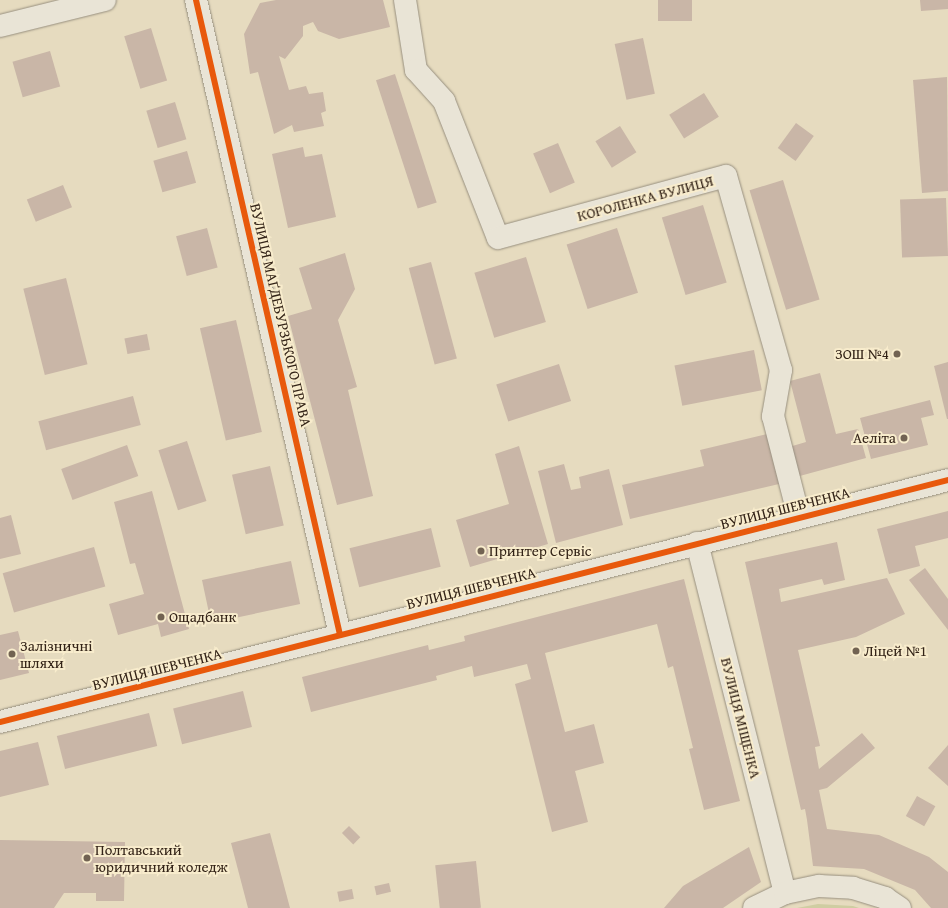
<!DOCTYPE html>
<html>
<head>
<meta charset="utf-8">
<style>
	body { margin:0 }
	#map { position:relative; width:948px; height:908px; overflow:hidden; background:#e6dbbf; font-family:"Gentium Book Plus",serif }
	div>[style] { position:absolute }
	.green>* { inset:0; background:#cfcda2 }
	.building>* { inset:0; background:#c9b6a7; transform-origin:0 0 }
	.roads { filter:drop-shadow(0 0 1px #978f7f) drop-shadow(0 0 1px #978f7f) }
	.minor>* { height:22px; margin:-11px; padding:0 11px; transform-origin:11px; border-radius:11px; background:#e9e4d6 }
	.cycleway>* { height:6px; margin:-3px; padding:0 3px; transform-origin:3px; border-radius:3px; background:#e8590c }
	.dots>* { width:11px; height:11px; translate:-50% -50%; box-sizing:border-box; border:2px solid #f8eccc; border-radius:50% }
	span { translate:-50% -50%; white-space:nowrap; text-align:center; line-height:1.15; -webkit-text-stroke:4px #f8eccc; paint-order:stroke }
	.street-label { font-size:15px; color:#332317 }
	.poi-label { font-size:15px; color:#332317 }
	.right { translate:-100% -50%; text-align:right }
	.left { translate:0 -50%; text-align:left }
</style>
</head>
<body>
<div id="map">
	<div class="green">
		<i style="clip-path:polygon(818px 904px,853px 906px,859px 908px,797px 908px)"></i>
	</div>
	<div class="building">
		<i style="clip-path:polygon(276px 0,383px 0,390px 27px,339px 39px,318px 31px,313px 22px,303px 26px,303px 36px,285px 59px,279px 56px,289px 90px,306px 86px,309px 94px,323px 92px,326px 111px,321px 113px,324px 126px,294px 132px,292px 125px,274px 134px,258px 72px,250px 74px,244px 34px,260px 3px)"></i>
		<i style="left:658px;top:0;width:34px;height:21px"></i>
		<i style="clip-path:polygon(920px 0,948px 0,948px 9px,921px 11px)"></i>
		<i style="left:151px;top:28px;width:55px;height:28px;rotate:73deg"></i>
		<i style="left:643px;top:38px;width:57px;height:29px;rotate:78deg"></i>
		<i style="left:50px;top:51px;width:37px;height:39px;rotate:74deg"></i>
		<i style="left:395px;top:74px;width:135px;height:20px;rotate:72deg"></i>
		<i style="clip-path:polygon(947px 77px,948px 191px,922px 193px,913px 80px)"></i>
		<i style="left:704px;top:93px;width:28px;height:41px;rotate:58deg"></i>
		<i style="left:175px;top:102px;width:39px;height:30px;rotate:73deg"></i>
		<i style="left:796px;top:123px;width:22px;height:31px;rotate:36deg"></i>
		<i style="left:620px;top:126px;width:31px;height:29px;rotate:58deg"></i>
		<i style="left:558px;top:143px;width:43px;height:27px;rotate:67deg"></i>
		<i style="clip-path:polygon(303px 147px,305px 157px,322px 154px,336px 217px,288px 228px,272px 154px)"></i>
		<i style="left:187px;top:151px;width:33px;height:35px;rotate:74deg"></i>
		<i style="left:783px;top:180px;width:125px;height:35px;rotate:73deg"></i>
		<i style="left:63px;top:185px;width:24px;height:39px;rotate:68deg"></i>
		<i style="left:946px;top:198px;width:58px;height:46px;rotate:88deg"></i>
		<i style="left:703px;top:205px;width:81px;height:43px;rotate:73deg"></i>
		<i style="left:207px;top:228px;width:41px;height:32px;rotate:75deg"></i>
		<i style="left:617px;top:228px;width:68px;height:53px;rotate:72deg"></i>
		<i style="clip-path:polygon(345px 253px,355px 289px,338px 320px,357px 387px,348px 390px,373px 496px,337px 505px,288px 316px,312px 309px,299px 268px)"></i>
		<i style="left:526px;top:257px;width:68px;height:54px;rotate:73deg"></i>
		<i style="left:431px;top:262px;width:100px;height:23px;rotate:75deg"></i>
		<i style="left:66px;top:278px;width:89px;height:44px;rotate:76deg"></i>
		<i style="left:236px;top:320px;width:115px;height:37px;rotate:77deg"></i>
		<i style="left:147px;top:334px;width:16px;height:23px;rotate:79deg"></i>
		<i style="left:754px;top:350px;width:41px;height:81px;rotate:79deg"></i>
		<i style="clip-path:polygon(948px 362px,948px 419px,947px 419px,934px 366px)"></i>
		<i style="left:559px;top:364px;width:39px;height:66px;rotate:72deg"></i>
		<i style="clip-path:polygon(820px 373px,836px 434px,858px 429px,866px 458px,796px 477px,789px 447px,806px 442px,790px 381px)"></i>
		<i style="left:133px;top:396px;width:30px;height:98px;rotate:75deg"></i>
		<i style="clip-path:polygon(930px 400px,934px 415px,921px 418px,928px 445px,871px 459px,860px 418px)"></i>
		<i style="clip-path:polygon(767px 434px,779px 484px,630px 519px,622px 485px,704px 466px,700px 450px)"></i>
		<i style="left:187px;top:441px;width:63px;height:30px;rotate:72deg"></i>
		<i style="left:127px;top:445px;width:33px;height:70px;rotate:70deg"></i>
		<i style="clip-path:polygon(519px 446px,548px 544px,470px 567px,456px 520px,509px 504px,495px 454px)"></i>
		<i style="clip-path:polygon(564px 464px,571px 490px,581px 488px,579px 477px,609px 469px,623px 525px,556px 543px,538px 471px)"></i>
		<i style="left:270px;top:466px;width:61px;height:39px;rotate:77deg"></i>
		<i style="clip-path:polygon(152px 491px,189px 629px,161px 637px,158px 624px,118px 635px,109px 604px,144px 594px,135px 563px,130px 564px,114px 502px)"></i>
		<i style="clip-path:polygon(948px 511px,948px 538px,915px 546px,920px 566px,889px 574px,877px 529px)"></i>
		<i style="clip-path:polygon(11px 515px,21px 554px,0 559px,0 518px)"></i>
		<i style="left:431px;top:528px;width:40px;height:84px;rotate:76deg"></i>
		<i style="clip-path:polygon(837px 542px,845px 580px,824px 585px,822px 579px,779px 589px,781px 602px,887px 578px,905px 614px,856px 637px,798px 650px,820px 746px,815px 747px,819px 769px,862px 733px,875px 748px,827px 788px,819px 790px,827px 829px,879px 835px,929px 857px,948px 872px,948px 908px,931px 908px,915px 890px,864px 869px,813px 866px,807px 820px,805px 809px,801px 810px,745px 562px)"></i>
		<i style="left:94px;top:547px;width:41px;height:95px;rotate:74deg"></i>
		<i style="left:291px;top:561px;width:44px;height:91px;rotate:78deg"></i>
		<i style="clip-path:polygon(925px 568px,948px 599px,948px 630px,909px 580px)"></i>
		<i style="clip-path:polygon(684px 579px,740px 801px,704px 810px,689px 749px,693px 748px,673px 666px,668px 668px,657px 624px,545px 653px,565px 732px,594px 724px,604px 763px,575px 771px,588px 822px,552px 832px,515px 684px,531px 679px,527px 664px,474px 677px,472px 666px,436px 676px,437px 680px,311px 712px,302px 677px,428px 645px,429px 650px,465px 641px,464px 636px)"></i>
		<i style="clip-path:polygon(18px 631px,29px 673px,0 680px,0 635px)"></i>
		<i style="left:243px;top:691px;width:37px;height:72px;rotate:76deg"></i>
		<i style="left:149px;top:713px;width:34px;height:95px;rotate:76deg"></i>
		<i style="clip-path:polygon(38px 742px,49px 785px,0 797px,0 751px)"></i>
		<i style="clip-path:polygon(948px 745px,948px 786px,928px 768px)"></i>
		<i style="left:917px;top:796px;width:21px;height:23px;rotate:29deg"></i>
		<i style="left:349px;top:826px;width:16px;height:10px;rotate:45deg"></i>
		<i style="clip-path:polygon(270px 833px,290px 908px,248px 908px,231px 843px)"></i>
		<i style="clip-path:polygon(0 840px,125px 842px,124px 901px,96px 901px,96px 893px,64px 893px,54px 908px,0 908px)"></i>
		<i style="clip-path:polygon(749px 847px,761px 882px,723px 908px,664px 908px,683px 886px)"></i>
		<i style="left:476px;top:861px;width:47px;height:41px;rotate:84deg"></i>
		<i style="left:389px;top:883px;width:9px;height:15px;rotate:77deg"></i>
		<i style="left:352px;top:889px;width:10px;height:15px;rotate:79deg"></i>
	</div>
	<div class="roads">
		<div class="minor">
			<i style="left:196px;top:0;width:651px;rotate:77.22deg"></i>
			<i style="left:405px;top:0;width:71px;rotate:81.1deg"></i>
			<i style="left:416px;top:70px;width:42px;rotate:47.9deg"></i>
			<i style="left:444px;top:101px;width:147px;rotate:68.5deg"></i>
			<i style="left:498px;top:238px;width:236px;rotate:-15.2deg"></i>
			<i style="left:726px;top:176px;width:202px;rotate:74.2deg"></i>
			<i style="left:781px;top:370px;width:47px;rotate:99.9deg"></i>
			<i style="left:773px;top:416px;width:104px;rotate:75.6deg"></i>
			<i style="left:0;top:26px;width:108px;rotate:-13.9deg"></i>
			<i style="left:697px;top:543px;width:361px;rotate:75.9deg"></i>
			<i style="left:0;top:722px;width:978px;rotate:-14.32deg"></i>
			<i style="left:754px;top:908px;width:34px;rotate:-26deg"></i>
			<i style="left:785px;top:893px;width:35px;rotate:-12deg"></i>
			<i style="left:819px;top:886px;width:34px;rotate:3deg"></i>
			<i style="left:853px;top:888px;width:34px;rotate:17deg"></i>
			<i style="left:885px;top:898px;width:18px;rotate:34deg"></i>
		</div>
	</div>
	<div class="cycleway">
		<i style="left:196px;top:0;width:651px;rotate:77.22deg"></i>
		<i style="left:0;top:722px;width:978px;rotate:-14.32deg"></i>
	</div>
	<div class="dots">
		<i style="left:897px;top:354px;background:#726352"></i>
		<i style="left:904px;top:438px;background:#726352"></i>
		<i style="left:481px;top:551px;background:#726352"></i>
		<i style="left:161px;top:617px;background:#726352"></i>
		<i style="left:856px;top:651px;background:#726352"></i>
		<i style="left:12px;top:654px;background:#726352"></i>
		<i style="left:87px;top:858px;background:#726352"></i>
	</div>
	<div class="street-label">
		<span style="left:645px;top:198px;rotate:-15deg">КОРОЛЕНКА ВУЛИЦЯ</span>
		<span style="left:281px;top:315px;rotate:77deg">ВУЛИЦЯ МАҐДЕБУРЗЬКОГО ПРАВА</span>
		<span style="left:785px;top:508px;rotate:-14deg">ВУЛИЦЯ ШЕВЧЕНКА</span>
		<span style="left:471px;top:588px;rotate:-14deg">ВУЛИЦЯ ШЕВЧЕНКА</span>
		<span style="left:157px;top:669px;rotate:-14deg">ВУЛИЦЯ ШЕВЧЕНКА</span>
		<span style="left:741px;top:718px;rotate:76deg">ВУЛИЦЯ МІЩЕНКА</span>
	</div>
	<div class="poi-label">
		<span class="right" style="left:889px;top:354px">ЗОШ №4</span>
		<span class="right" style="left:896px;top:438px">Аеліта</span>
		<span class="left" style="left:489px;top:551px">Принтер Сервіс</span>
		<span class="left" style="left:169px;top:617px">Ощадбанк</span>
		<span class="left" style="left:20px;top:654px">Залізничні<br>шляхи</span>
		<span class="left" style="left:864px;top:651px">Ліцей №1</span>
		<span class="left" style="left:95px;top:858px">Полтавський<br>юридичний коледж</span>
	</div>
</div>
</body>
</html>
